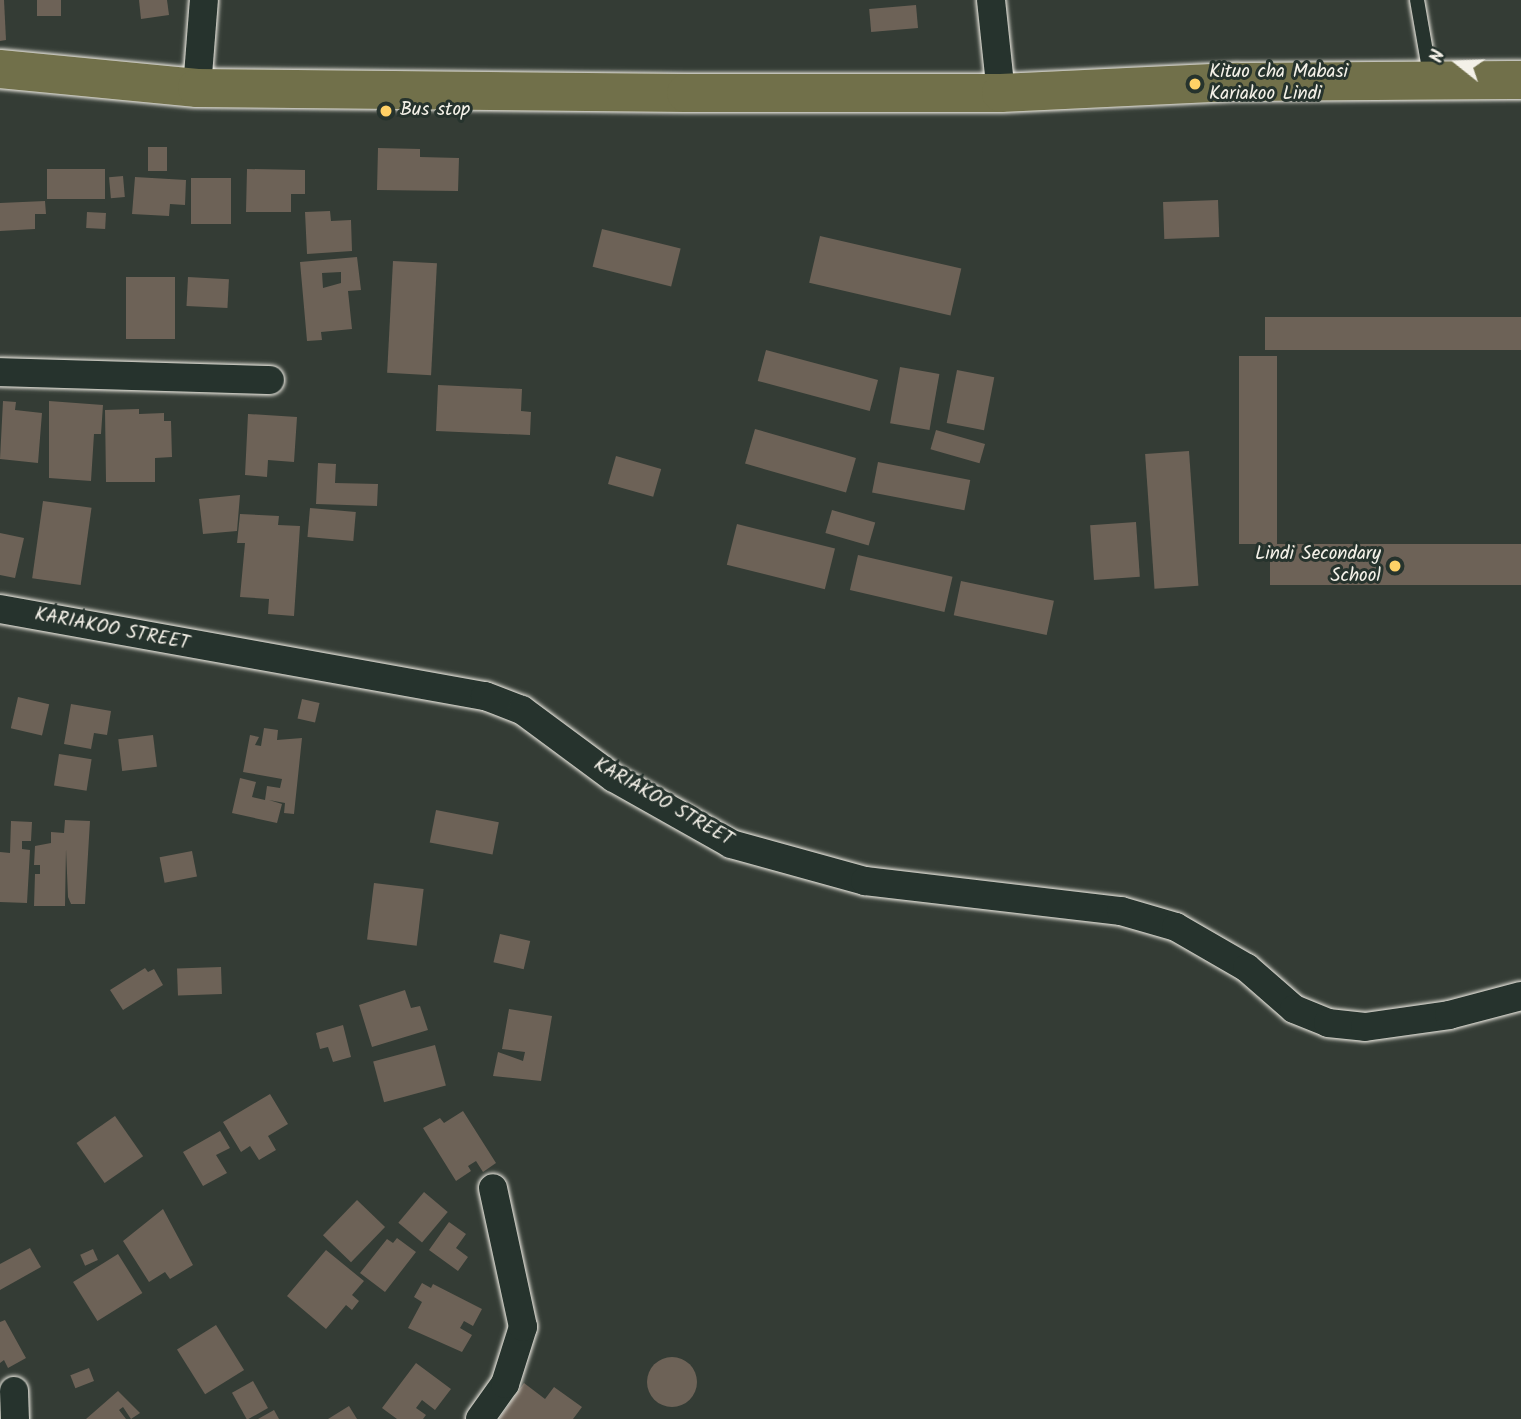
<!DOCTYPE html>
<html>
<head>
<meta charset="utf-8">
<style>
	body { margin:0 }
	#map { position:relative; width:1521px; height:1419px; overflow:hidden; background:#343c35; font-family:Kalam,sans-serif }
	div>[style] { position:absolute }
	.building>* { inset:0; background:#6d6257; transform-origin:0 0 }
	.round { border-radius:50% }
	.roads { filter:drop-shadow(0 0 2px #f4f1e8) drop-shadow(0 0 2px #f4f1e8) }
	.service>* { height:14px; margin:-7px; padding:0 7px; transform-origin:7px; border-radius:7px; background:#26332d }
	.minor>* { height:28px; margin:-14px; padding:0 14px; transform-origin:14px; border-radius:14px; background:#26332d }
	.trunk>* { height:38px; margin:-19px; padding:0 19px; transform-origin:19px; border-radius:19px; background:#71704a }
	.dots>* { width:19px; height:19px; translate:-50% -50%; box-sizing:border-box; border:4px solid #26332d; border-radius:50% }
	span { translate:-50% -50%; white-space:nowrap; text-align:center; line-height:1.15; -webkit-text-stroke:6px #26332d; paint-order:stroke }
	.poi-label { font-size:19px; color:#f4f1e8 }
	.left { translate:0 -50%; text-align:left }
	.right { translate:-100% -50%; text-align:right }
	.street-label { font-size:19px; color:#f4f1e8 }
	.north { position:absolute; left:1423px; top:28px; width:70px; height:70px; -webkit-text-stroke:5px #26332d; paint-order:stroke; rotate:288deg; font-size:19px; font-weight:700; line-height:28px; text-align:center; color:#f4f1e8 }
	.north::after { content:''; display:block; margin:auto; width:24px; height:32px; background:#f4f1e8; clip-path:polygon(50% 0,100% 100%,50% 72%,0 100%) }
</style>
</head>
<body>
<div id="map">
	<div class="building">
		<i style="clip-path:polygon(0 0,4px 0,6px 40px,0 41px)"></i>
		<i style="left:37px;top:0;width:24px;height:16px"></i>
		<i style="clip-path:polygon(139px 0,167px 0,169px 15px,141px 19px)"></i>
		<i style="left:916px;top:5px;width:23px;height:47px;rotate:85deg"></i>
		<i style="left:148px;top:147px;width:19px;height:24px"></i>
		<i style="clip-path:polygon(378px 148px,420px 149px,420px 157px,459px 158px,458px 191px,377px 190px)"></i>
		<i style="left:47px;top:169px;width:58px;height:30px"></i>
		<i style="clip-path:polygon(247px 169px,305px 170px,305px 194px,291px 194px,291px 212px,246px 212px)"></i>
		<i style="left:123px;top:176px;width:21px;height:14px;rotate:85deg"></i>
		<i style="clip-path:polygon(135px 177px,186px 180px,185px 205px,170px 204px,169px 216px,132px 214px)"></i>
		<i style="left:191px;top:178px;width:40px;height:46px"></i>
		<i style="left:1218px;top:200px;width:37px;height:55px;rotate:88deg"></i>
		<i style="clip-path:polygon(45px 201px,46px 214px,35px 214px,35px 229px,0 231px,0 203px)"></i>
		<i style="clip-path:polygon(330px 211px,331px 221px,351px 220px,352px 251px,307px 254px,305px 212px)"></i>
		<i style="left:87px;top:212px;width:19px;height:16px;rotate:3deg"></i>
		<i style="left:602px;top:229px;width:81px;height:39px;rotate:14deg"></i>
		<i style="left:820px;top:236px;width:145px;height:48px;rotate:13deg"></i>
		<i style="clip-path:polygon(evenodd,357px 257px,361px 290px,348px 291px,352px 329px,321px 332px,322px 340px,307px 341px,300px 262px,357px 257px,341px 272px,341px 283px,323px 288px,322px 273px,341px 272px)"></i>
		<i style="left:393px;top:261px;width:44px;height:112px;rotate:3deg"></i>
		<i style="left:175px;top:277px;width:62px;height:49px;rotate:90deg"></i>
		<i style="left:188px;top:277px;width:41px;height:29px;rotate:3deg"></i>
		<i style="left:1265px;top:317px;width:256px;height:33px"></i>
		<i style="left:766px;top:350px;width:116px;height:32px;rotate:15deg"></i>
		<i style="left:1277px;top:356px;width:188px;height:38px;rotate:90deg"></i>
		<i style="left:900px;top:367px;width:40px;height:57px;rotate:10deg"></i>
		<i style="left:957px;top:370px;width:38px;height:54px;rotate:11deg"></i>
		<i style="clip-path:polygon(438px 385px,522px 389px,521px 411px,531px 412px,530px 435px,436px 431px)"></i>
		<i style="clip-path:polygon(3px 401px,16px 402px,15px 410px,42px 413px,38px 463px,0 459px)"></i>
		<i style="clip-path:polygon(49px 401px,103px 405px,101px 434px,94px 434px,91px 481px,49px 478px)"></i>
		<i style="clip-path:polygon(139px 409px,139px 414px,164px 413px,164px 421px,171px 421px,172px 457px,155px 458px,155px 482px,106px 482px,105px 410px)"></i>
		<i style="clip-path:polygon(248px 414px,297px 417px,294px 462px,268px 460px,267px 477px,245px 475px)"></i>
		<i style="left:755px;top:429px;width:105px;height:36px;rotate:16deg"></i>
		<i style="left:936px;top:430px;width:51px;height:20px;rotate:16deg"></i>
		<i style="left:1189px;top:451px;width:135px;height:44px;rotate:86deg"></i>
		<i style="left:616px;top:456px;width:47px;height:29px;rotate:16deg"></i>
		<i style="left:878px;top:462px;width:94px;height:31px;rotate:11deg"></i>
		<i style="clip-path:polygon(318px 463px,336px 464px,335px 483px,378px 484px,377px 506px,316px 504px)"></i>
		<i style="clip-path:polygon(240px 495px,237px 531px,203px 534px,199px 499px)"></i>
		<i style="left:43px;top:501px;width:49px;height:78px;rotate:8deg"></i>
		<i style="left:310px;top:508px;width:46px;height:29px;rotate:5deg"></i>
		<i style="left:832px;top:510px;width:45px;height:24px;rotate:16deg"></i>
		<i style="clip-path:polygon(240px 514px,279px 516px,278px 525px,300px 526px,294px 616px,268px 614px,269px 599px,240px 597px,245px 543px,237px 543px)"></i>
		<i style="left:1136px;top:522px;width:55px;height:46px;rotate:86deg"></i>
		<i style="left:737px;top:524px;width:101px;height:42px;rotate:14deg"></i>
		<i style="clip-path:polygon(0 533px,24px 538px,15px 578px,0 575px)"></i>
		<i style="left:1521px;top:544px;width:41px;height:251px;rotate:90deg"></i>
		<i style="left:858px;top:555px;width:97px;height:36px;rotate:13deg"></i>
		<i style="left:961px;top:581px;width:95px;height:35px;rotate:12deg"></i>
		<i style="left:18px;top:697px;width:32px;height:32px;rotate:13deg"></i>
		<i style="left:302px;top:699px;width:18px;height:20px;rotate:13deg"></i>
		<i style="clip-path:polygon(71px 704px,111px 711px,107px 735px,94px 733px,91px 749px,64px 744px)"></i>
		<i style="clip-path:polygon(264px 728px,278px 730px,277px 740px,302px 738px,294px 814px,284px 813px,285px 803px,269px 800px,282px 804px,277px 823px,232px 813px,240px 778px,256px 782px,252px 797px,265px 800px,267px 786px,280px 788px,282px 779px,243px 772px,250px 735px,259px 737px,255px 745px,261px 746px)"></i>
		<i style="left:153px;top:735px;width:32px;height:35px;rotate:83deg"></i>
		<i style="left:59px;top:754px;width:33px;height:32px;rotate:9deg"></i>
		<i style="left:436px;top:810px;width:64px;height:33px;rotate:11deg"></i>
		<i style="clip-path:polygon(65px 820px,90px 821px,85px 904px,71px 904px,68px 897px,66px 849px,65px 906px,34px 906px,35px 874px,40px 874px,40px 865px,34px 865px,35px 846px,51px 843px,51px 832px,64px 833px)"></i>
		<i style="clip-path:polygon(11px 821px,32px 822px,31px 841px,22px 841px,22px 849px,30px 850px,27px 903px,0 902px,0 852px,10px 853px)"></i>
		<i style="left:192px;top:851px;width:26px;height:33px;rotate:79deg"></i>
		<i style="left:374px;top:883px;width:50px;height:57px;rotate:7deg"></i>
		<i style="left:500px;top:934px;width:31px;height:29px;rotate:13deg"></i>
		<i style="left:221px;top:967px;width:27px;height:44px;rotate:88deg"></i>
		<i style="clip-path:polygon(145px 968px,148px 972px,154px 969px,163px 985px,123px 1010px,110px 990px)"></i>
		<i style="clip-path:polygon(405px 990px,411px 1008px,420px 1006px,428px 1030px,372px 1047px,359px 1005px)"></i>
		<i style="clip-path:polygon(509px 1009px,552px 1016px,541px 1081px,493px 1076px,498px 1052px,523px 1061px,525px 1052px,502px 1049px)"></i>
		<i style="clip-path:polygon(343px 1025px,351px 1057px,333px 1062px,328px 1047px,320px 1049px,316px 1033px)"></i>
		<i style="left:435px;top:1045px;width:42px;height:64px;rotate:75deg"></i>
		<i style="clip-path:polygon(270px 1094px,288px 1124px,268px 1136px,276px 1150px,259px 1160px,250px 1146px,241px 1152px,223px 1122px)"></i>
		<i style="clip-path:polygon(463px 1111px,496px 1163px,483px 1172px,476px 1161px,468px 1166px,471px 1171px,456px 1181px,423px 1128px,440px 1118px,444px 1123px)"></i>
		<i style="left:115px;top:1116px;width:49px;height:47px;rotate:55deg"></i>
		<i style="clip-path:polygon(220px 1131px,230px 1148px,216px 1155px,227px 1173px,203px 1186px,183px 1152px)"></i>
		<i style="left:424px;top:1192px;width:31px;height:40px;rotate:40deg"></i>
		<i style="left:357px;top:1200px;width:39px;height:49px;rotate:44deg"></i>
		<i style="clip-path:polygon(163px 1209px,193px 1265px,170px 1279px,165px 1272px,149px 1282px,123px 1241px)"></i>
		<i style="clip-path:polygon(449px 1222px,466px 1234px,456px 1248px,468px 1257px,458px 1271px,429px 1250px)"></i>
		<i style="clip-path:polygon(397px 1238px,416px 1252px,385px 1292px,360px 1273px,387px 1239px,393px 1243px)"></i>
		<i style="clip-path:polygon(30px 1248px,41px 1267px,0 1290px,0 1264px)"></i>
		<i style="left:93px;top:1249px;width:12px;height:14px;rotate:66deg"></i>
		<i style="clip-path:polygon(326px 1250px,364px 1281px,352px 1295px,359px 1301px,352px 1310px,346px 1305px,326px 1329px,287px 1296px)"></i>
		<i style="left:118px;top:1254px;width:46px;height:53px;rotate:58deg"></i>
		<i style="clip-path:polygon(422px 1283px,431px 1288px,433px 1284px,482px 1309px,473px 1326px,464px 1321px,460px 1328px,472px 1335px,462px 1352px,408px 1328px,422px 1302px,414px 1297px)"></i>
		<i style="clip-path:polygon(5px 1320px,26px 1358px,8px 1368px,4px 1360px,0 1363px,0 1322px)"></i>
		<i style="left:216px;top:1325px;width:53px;height:46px;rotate:58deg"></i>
		<i class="round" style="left:647px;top:1357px;width:50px;height:50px"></i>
		<i style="clip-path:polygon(416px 1363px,451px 1389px,435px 1410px,422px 1400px,416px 1408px,426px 1415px,423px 1419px,397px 1419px,382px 1408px)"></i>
		<i style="left:89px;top:1368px;width:14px;height:20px;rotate:69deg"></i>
		<i style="left:253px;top:1381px;width:31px;height:24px;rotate:61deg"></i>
		<i style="clip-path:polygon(524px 1383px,545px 1399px,554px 1387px,582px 1407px,573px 1419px,499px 1419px)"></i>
		<i style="clip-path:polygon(118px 1391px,140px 1413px,131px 1419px,123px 1407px,119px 1410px,126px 1419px,86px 1419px)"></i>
		<i style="clip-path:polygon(349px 1406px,357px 1419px,328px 1419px)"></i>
		<i style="clip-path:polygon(274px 1410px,279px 1419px,258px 1419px)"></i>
	</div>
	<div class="roads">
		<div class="service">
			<i style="left:1417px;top:0;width:81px;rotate:80.1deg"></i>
		</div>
		<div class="minor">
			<i style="left:991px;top:0;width:94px;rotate:83.9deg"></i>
			<i style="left:197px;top:88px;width:88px;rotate:-85.5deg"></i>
			<i style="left:0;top:372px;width:270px;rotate:1.7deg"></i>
			<i style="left:0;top:609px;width:493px;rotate:10.2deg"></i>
			<i style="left:485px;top:696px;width:40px;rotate:21deg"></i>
			<i style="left:522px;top:710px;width:114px;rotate:36.5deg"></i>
			<i style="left:614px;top:778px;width:134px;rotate:29.4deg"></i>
			<i style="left:731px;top:844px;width:139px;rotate:15.4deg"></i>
			<i style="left:865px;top:881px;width:258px;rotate:6.7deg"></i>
			<i style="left:1121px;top:911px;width:57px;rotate:16.2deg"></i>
			<i style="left:1176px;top:927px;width:82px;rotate:30deg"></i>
			<i style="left:1247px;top:968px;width:62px;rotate:41.1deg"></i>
			<i style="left:1294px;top:1009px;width:37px;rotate:22deg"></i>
			<i style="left:1328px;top:1023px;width:37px;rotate:6deg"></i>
			<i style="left:1365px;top:1027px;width:85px;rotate:-8.1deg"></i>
			<i style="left:1449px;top:1015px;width:74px;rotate:-14.8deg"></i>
			<i style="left:14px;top:1391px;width:28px;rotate:88deg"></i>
			<i style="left:480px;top:1419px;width:43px;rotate:-54.5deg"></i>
			<i style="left:505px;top:1384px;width:60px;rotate:-72.5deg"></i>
			<i style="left:523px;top:1327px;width:142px;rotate:-102.2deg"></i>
		</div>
		<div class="trunk">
			<i style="left:0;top:69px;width:198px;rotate:5.5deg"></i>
			<i style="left:197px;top:88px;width:489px;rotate:0.6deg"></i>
			<i style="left:686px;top:93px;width:315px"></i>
			<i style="left:1001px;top:93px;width:237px;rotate:-2.7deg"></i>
			<i style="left:1238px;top:82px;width:283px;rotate:-0.4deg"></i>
		</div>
	</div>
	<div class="dots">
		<i style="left:1195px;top:84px;background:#ffd166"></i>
		<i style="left:386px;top:111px;background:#ffd166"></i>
		<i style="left:1395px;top:566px;background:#ffd166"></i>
	</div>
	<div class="poi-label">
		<span class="left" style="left:1209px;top:84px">Kituo cha Mabasi<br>Kariakoo Lindi</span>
		<span class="left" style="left:400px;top:111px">Bus stop</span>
		<span class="right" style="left:1381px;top:566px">Lindi Secondary<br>School</span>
	</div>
	<div class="street-label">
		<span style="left:112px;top:630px;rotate:11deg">KARIAKOO STREET</span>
		<span style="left:663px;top:803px;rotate:30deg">KARIAKOO STREET</span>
	</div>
	<div class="north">N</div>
</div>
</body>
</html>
